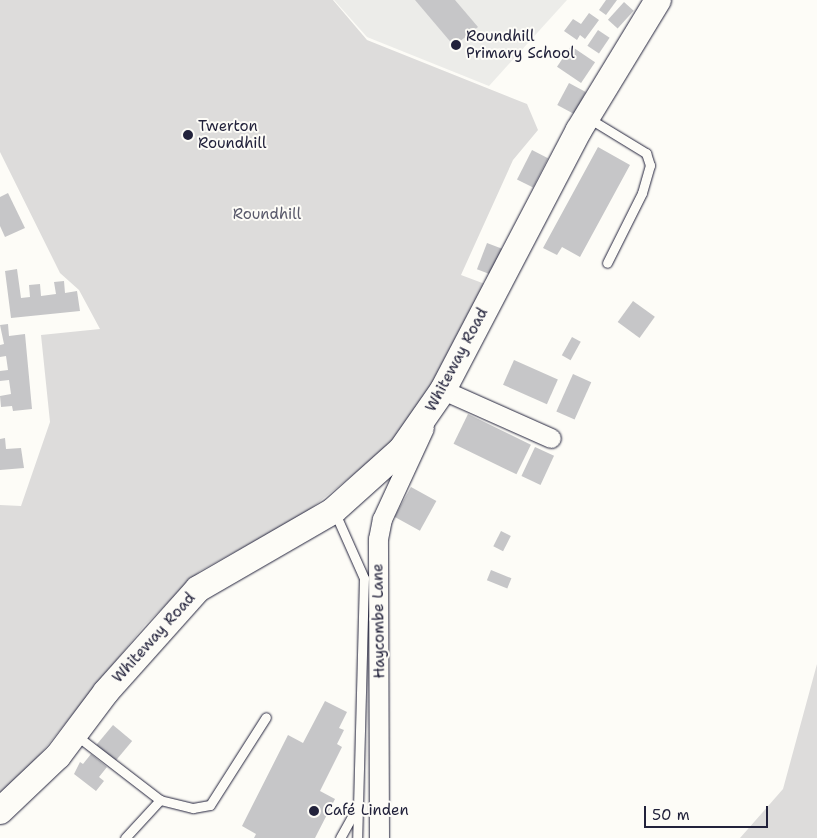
<!DOCTYPE html>
<html>
<head>
<meta charset="utf-8">
<style>
	body { margin:0 }
	#map { position:relative; width:817px; height:838px; overflow:hidden; background:#fdfcf7; font-family:"Shantell Sans",sans-serif }
	div>[style] { position:absolute }
	.built>* { inset:0; background:#ecece9 }
	.green>* { inset:0; background:#dddcdb }
	.building>* { inset:0; background:#c6c6c8; transform-origin:0 0 }
	.roads { filter:drop-shadow(0 0 1px #22223b) drop-shadow(0 0 1px #22223b) }
	.lane>* { height:9px; margin:-4.5px; padding:0 4.5px; transform-origin:4.5px; border-radius:4.5px; background:#fdfcf7 }
	.street>* { height:19px; margin:-9.5px; padding:0 9.5px; transform-origin:9.5px; border-radius:9.5px; background:#fdfcf7 }
	.secondary>* { height:26px; margin:-13px; padding:0 13px; transform-origin:13px; border-radius:13px; background:#fdfcf7 }
	.dots>* { width:14px; height:14px; translate:-50% -50%; box-sizing:border-box; border:2px solid #fdfcf7; border-radius:50% }
	span { translate:-50% -50%; white-space:nowrap; text-align:center; line-height:1.15; -webkit-text-stroke:4px #fdfcf7; paint-order:stroke }
	.poi-label { font-size:15px; color:#22223b }
	.left { translate:0 -50%; text-align:left }
	.park-label { font-size:15px; color:#5a5a6b }
	.street-label { font-size:15px; color:#22223b }
	.scale { position:absolute; left:644px; top:806px; width:124px; height:22px; box-sizing:border-box; border:2px solid #22223b; border-top:0; padding-left:6px; font-size:15px; line-height:18px; white-space:nowrap; color:#22223b; -webkit-text-stroke:4px #fdfcf7; paint-order:stroke }
</style>
</head>
<body>
<div id="map">
	<div class="built">
		<i style="clip-path:polygon(334px 0,567px 0,489px 86px,367px 37px)"></i>
	</div>
	<div class="green">
		<i style="clip-path:polygon(0 0,333px 0,367px 40px,527px 104px,538px 130px,513px 160px,461px 275px,485px 284px,422px 403px,384px 450px,304px 514px,200px 571px,145px 625px,34px 762px,0 793px,0 505px,21px 506px,50px 422px,41px 335px,100px 329px,79px 290px,60px 273px,0 152px)"></i>
		<i style="clip-path:polygon(817px 664px,817px 838px,740px 838px,783px 789px)"></i>
	</div>
	<div class="building">
		<i style="clip-path:polygon(415px 0,455px 0,478px 27px,454px 46px)"></i>
		<i style="clip-path:polygon(606px 0,617px 0,606px 15px,599px 10px)"></i>
		<i style="left:624px;top:2px;width:13px;height:24px;rotate:42deg"></i>
		<i style="clip-path:polygon(589px 13px,599px 20px,585px 39px,580px 35px,577px 40px,564px 31px,573px 19px,581px 24px)"></i>
		<i style="left:598px;top:30px;width:14px;height:19px;rotate:34deg"></i>
		<i style="left:571px;top:46px;width:29px;height:25px;rotate:34deg"></i>
		<i style="left:569px;top:83px;width:19px;height:25px;rotate:28deg"></i>
		<i style="clip-path:polygon(598px 147px,630px 165px,580px 257px,562px 247px,557px 255px,543px 248px)"></i>
		<i style="left:532px;top:150px;width:18px;height:33px;rotate:27deg"></i>
		<i style="clip-path:polygon(8px 193px,25px 228px,5px 237px,0 226px,0 197px)"></i>
		<i style="left:487px;top:243px;width:19px;height:28px;rotate:21deg"></i>
		<i style="clip-path:polygon(17px 269px,21px 298px,30px 297px,29px 285px,40px 284px,41px 296px,56px 294px,54px 282px,64px 281px,65px 293px,77px 291px,80px 311px,11px 318px,5px 271px)"></i>
		<i style="left:633px;top:301px;width:27px;height:26px;rotate:36deg"></i>
		<i style="clip-path:polygon(8px 324px,9px 336px,25px 334px,32px 409px,13px 411px,12px 406px,1px 407px,0 396px,11px 394px,9px 380px,0 381px,0 371px,8px 370px,6px 356px,0 357px,0 345px,4px 344px,0 325px)"></i>
		<i style="left:572px;top:337px;width:10px;height:21px;rotate:29deg"></i>
		<i style="left:514px;top:360px;width:48px;height:27px;rotate:24deg"></i>
		<i style="left:573px;top:374px;width:20px;height:41px;rotate:24deg"></i>
		<i style="left:468px;top:414px;width:70px;height:33px;rotate:26deg"></i>
		<i style="clip-path:polygon(5px 438px,6px 449px,21px 448px,24px 468px,0 470px,0 439px)"></i>
		<i style="left:535px;top:447px;width:21px;height:32px;rotate:25deg"></i>
		<i style="left:411px;top:487px;width:29px;height:34px;rotate:29deg"></i>
		<i style="left:501px;top:531px;width:11px;height:17px;rotate:27deg"></i>
		<i style="left:491px;top:570px;width:22px;height:11px;rotate:22deg"></i>
		<i style="clip-path:polygon(325px 701px,347px 712px,339px 728px,344px 730px,337px 744px,342px 747px,320px 791px,335px 799px,315px 838px,254px 838px,256px 834px,242px 826px,288px 735px,303px 743px)"></i>
		<i style="left:113px;top:725px;width:25px;height:26px;rotate:40deg"></i>
		<i style="clip-path:polygon(91px 754px,107px 767px,99px 777px,104px 781px,96px 791px,74px 774px,80px 762px,83px 764px)"></i>
	</div>
	<div class="roads">
		<div class="lane">
			<i style="left:590px;top:119px;width:66px;rotate:31.3deg"></i>
			<i style="left:646px;top:153px;width:13px;rotate:72deg"></i>
			<i style="left:650px;top:165px;width:29px;rotate:106deg"></i>
			<i style="left:642px;top:193px;width:78px;rotate:116.6deg"></i>
			<i style="left:335px;top:513px;width:71px;rotate:66deg"></i>
			<i style="left:364px;top:578px;width:260px;rotate:91.5deg"></i>
			<i style="left:77px;top:736px;width:105px;rotate:37.6deg"></i>
			<i style="left:125px;top:838px;width:52px;rotate:-47.4deg"></i>
			<i style="left:160px;top:800px;width:34px;rotate:14deg"></i>
			<i style="left:193px;top:808px;width:17px;rotate:-10deg"></i>
			<i style="left:210px;top:805px;width:104px;rotate:-57.5deg"></i>
			<i style="left:340px;top:838px;width:35px;rotate:-61deg"></i>
		</div>
		<div class="street">
			<i style="left:443px;top:390px;width:118px;rotate:24deg"></i>
			<i style="left:379px;top:838px;width:299px;rotate:-90.2deg"></i>
			<i style="left:378px;top:539px;width:20px;rotate:-79deg"></i>
			<i style="left:382px;top:519px;width:100px;rotate:-65.2deg"></i>
		</div>
		<div class="secondary">
			<i style="left:0;top:811px;width:80px;rotate:-43.5deg"></i>
			<i style="left:58px;top:756px;width:80px;rotate:-53.1deg"></i>
			<i style="left:106px;top:692px;width:138px;rotate:-48.2deg"></i>
			<i style="left:198px;top:589px;width:156px;rotate:-30deg"></i>
			<i style="left:333px;top:511px;width:93px;rotate:-41.9deg"></i>
			<i style="left:402px;top:449px;width:72px;rotate:-55.2deg"></i>
			<i style="left:443px;top:390px;width:293px;rotate:-62.4deg"></i>
			<i style="left:579px;top:130px;width:152px;rotate:-58.7deg"></i>
		</div>
	</div>
	<div class="dots">
		<i style="left:456px;top:45px;background:#22223b"></i>
		<i style="left:188px;top:135px;background:#22223b"></i>
		<i style="left:314px;top:811px;background:#22223b"></i>
	</div>
	<div class="poi-label">
		<span class="left" style="left:466px;top:45px">Roundhill<br>Primary School</span>
		<span class="left" style="left:198px;top:135px">Twerton<br>Roundhill</span>
		<span class="left" style="left:324px;top:811px">Café Linden</span>
	</div>
	<div class="park-label">
		<span style="left:267px;top:215px">Roundhill</span>
	</div>
	<div class="street-label">
		<span style="left:457px;top:360px;rotate:-62deg">Whiteway Road</span>
		<span style="left:379px;top:621px;rotate:-91deg">Haycombe Lane</span>
		<span style="left:154px;top:638px;rotate:-48deg">Whiteway Road</span>
	</div>
	<div class="scale">50 m</div>
</div>
</body>
</html>
